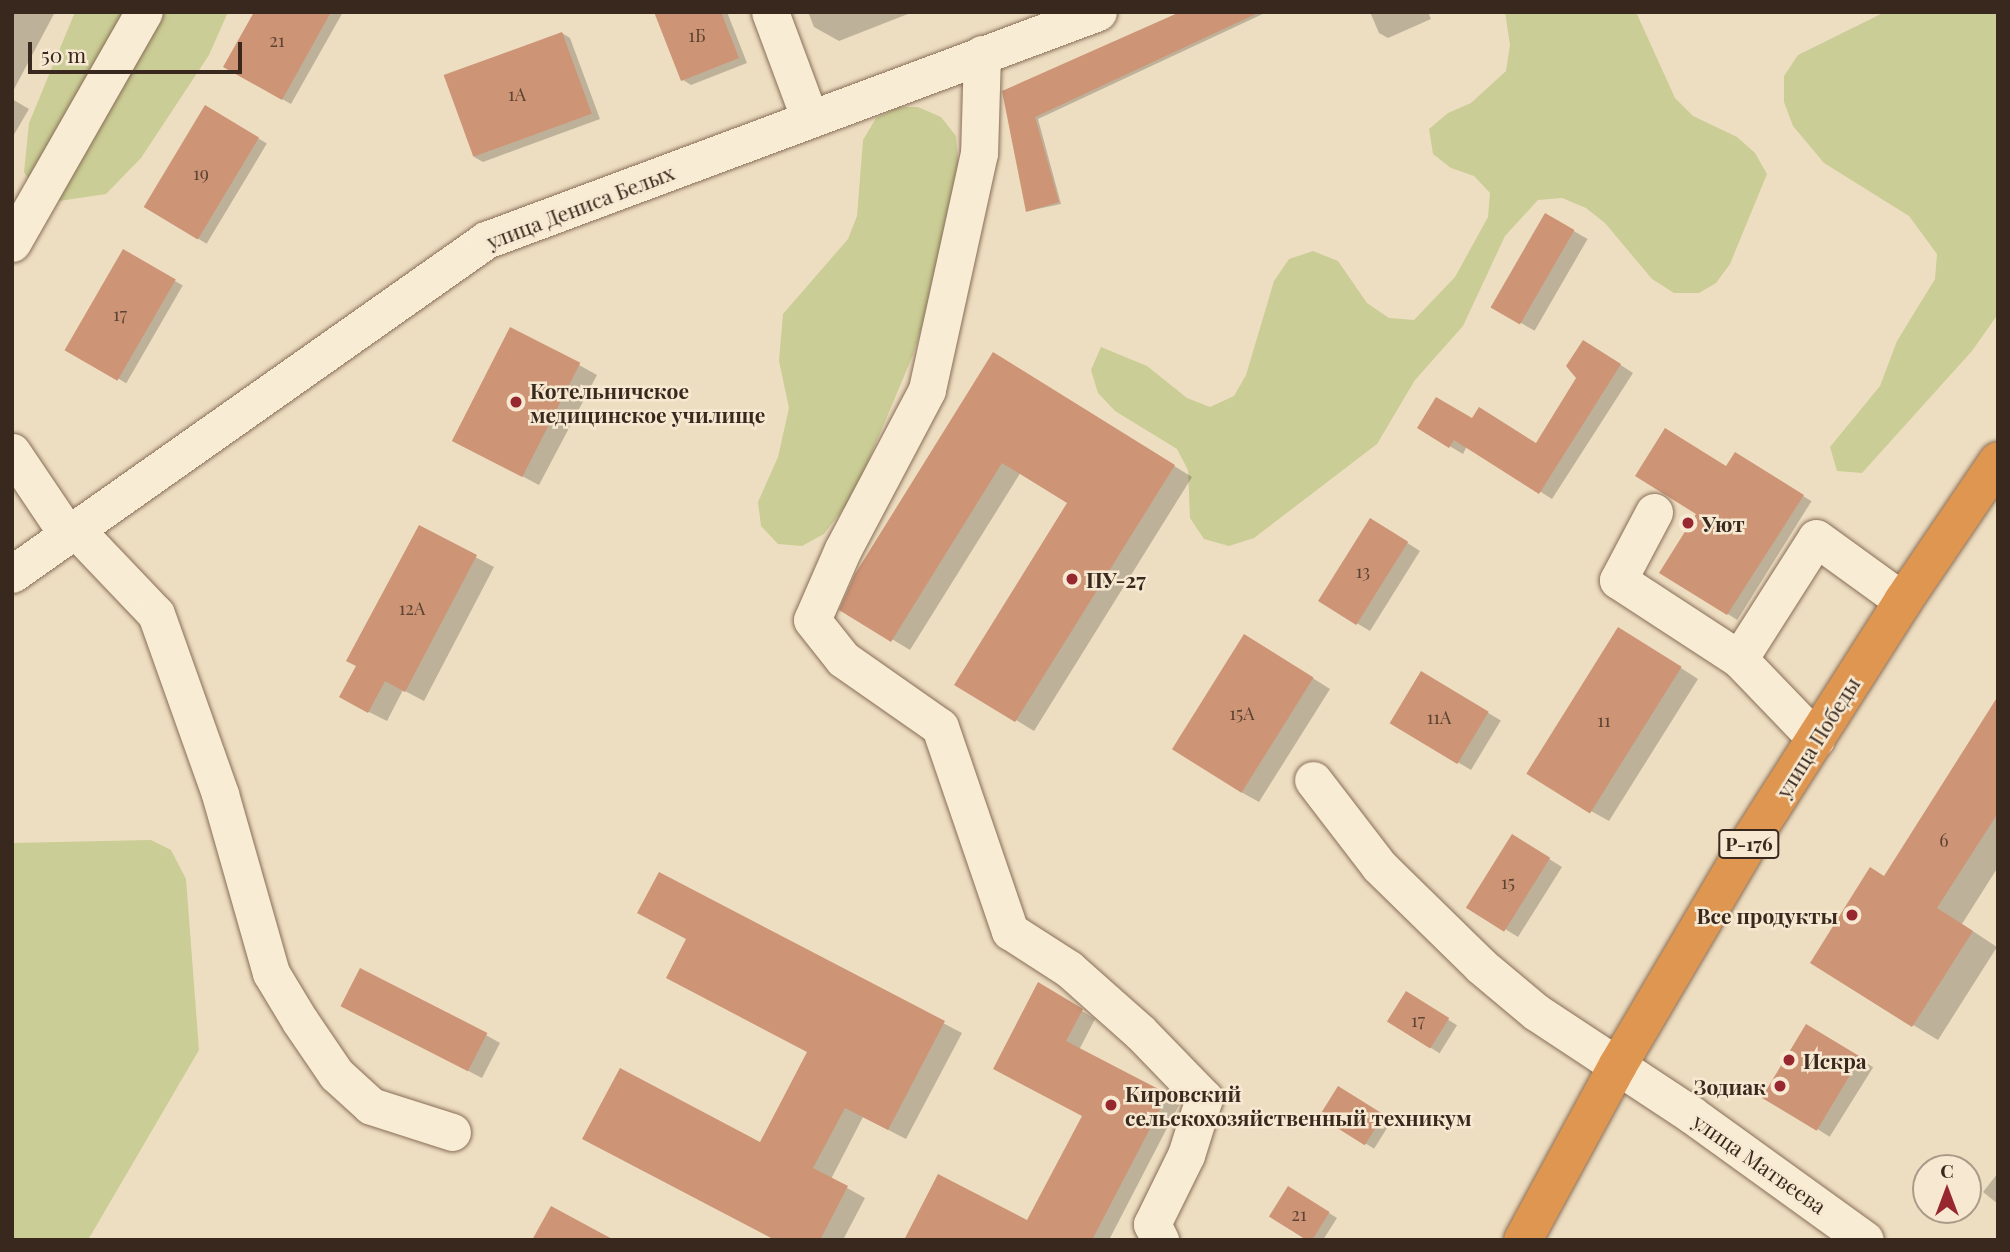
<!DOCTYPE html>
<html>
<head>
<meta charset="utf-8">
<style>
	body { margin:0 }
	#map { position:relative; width:2010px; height:1252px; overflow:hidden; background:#eedec1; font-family:"Playfair Display",serif }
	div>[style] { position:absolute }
	.green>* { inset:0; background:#cacd95 }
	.shadow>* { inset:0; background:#0003; transform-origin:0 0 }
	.building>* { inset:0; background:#cd9476; transform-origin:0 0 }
	.roads { filter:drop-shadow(0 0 2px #886e58) drop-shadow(0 0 2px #886e58) }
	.minor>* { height:37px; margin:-18.5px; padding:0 18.5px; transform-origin:18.5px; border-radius:18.5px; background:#f9ecd4 }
	.highway>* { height:38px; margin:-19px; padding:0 19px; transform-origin:19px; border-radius:19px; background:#df9650 }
	.dots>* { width:19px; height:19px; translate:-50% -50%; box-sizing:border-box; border:4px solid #f6e8d1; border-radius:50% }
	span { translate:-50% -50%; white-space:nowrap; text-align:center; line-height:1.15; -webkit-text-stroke:5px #f6e8d1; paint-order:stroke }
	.number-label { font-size:18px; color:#5d4333 }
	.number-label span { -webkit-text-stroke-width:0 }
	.shield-label span { padding:2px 5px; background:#f6e8d1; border:2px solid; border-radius:5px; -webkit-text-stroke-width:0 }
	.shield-label { font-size:19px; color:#38281d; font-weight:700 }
	.street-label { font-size:21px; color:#38281d }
	.poi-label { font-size:21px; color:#38281d; font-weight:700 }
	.left { translate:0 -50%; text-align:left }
	.right { translate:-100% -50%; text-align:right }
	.frame { position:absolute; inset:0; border:14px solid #38281d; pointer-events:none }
	.north { position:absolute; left:1912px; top:1154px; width:70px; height:70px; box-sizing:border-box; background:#f6e8d1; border:2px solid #aa9b89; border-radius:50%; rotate:0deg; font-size:19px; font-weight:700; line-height:28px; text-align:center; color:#38281d }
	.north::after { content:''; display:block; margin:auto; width:24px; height:32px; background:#982830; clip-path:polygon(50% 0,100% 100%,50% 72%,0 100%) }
	.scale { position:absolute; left:28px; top:42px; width:214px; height:32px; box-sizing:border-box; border:4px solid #38281d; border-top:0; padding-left:9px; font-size:21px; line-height:24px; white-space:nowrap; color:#38281d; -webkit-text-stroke:5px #f6e8d1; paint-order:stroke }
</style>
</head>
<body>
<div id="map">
	<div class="green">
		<i style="clip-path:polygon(75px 12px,228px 12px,209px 55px,141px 158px,106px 194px,59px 201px,36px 192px,24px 172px,29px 123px)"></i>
		<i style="clip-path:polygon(1505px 12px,1636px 12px,1675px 98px,1693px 116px,1737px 137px,1755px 153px,1767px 174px,1730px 264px,1716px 283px,1699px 293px,1674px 293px,1652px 279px,1605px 223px,1586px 208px,1562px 198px,1538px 200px,1505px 236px,1463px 326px,1415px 380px,1377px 444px,1254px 538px,1229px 546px,1204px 539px,1190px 518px,1188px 470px,1177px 449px,1115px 411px,1098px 393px,1091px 370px,1101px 347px,1147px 366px,1187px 398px,1210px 407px,1234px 396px,1246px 375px,1274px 281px,1289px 259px,1313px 251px,1338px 261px,1367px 303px,1389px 318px,1414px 320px,1455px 277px,1488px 217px,1490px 193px,1474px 176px,1451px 168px,1433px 154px,1429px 129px,1448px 113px,1471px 103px,1506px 71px,1510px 45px)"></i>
		<i style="clip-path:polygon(1885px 12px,1998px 12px,1998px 314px,1972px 351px,1862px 473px,1837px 471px,1830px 447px,1880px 386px,1897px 341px,1935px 279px,1937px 254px,1909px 216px,1824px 163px,1793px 126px,1784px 102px,1784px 76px,1798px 55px)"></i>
		<i style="clip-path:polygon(899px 107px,918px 107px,941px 117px,956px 136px,960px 185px,943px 258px,913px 355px,854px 495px,824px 534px,802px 546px,778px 544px,761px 526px,758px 502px,778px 457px,789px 408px,779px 361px,783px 314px,848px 239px,857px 216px,863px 140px,876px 118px)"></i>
		<i style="clip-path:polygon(151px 840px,171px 850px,186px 879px,199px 1050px,88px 1240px,12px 1240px,12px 843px)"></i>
	</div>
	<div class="shadow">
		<i style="clip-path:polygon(12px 12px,55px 12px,12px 93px)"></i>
		<i style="clip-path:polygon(256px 12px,343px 12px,291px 104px,226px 67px)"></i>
		<i style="clip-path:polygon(656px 12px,727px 12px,747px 63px,691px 85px,683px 80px)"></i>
		<i style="clip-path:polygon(808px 12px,913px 12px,839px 41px,814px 27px)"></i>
		<i style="clip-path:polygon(1184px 12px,1267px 12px,1038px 119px,1061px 204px,1028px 211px,1004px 92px)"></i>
		<i style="clip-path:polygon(1370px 12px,1428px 12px,1431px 19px,1388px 38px,1379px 33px)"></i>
		<i style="clip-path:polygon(562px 33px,570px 38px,600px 119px,483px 162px,474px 157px)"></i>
		<i style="clip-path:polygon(12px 99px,29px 109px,12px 138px)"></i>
		<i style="left:206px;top:107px;width:71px;height:117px;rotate:31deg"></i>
		<i style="left:1546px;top:215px;width:48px;height:106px;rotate:30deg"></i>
		<i style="left:123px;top:251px;width:69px;height:113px;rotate:30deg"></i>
		<i style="clip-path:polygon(1596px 349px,1633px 373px,1552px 499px,1467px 446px,1463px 454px,1419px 428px,1473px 421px,1537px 444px)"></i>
		<i style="clip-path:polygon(579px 365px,597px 375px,539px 485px,472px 450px)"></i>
		<i style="clip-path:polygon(1011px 365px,1192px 477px,1034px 731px,957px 684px,1069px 502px,1021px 472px,910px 650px,842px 609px)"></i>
		<i style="left:1736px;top:454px;width:89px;height:140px;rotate:32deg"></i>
		<i style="clip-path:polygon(419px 527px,494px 567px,424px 701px,403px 690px,387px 721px,359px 707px,358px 666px)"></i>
		<i style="clip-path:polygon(1384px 528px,1420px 551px,1370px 631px,1320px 601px)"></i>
		<i style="clip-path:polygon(1636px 639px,1698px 679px,1609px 821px,1591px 811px)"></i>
		<i style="clip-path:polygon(1262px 646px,1330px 689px,1259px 802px,1241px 792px)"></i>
		<i style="left:1422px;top:673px;width:92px;height:58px;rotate:31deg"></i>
		<i style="clip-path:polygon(1998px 699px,1998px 867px,1962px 924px,1997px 947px,1938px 1040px,1913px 1025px,1885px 878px)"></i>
		<i style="clip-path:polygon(1525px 844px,1562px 867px,1518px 937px,1505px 929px)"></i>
		<i style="clip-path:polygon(659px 874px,962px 1033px,906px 1139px,863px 1117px,831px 1179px,865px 1198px,843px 1240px,776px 1240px,761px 1144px,809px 1052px,688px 939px)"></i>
		<i style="clip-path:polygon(1039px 985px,1095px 1019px,1079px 1050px,1180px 1103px,1109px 1240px,906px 1240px,1028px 1223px,1084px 1115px)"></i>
		<i style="left:1407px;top:994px;width:59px;height:33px;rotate:32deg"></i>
		<i style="clip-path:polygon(356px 1013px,486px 1035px,500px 1043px,482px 1078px)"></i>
		<i style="left:1807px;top:1026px;width:78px;height:82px;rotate:32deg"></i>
		<i style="left:1339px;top:1088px;width:62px;height:33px;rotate:32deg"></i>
		<i style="clip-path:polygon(1998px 1173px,1998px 1204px,1983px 1192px)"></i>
		<i style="clip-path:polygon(1289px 1188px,1337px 1218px,1323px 1240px,1309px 1240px,1271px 1216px)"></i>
	</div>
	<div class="building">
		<i style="clip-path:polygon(254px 12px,331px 12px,282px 100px,223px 67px)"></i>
		<i style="clip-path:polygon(654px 12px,721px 12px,739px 58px,681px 81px)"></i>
		<i style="clip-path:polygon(1180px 12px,1260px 12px,1035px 117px,1059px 202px,1026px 212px,1002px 91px)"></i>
		<i style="left:562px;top:32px;width:87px;height:126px;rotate:70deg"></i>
		<i style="left:205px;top:105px;width:63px;height:119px;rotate:31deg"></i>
		<i style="left:1545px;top:213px;width:34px;height:109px;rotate:30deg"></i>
		<i style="left:123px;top:249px;width:61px;height:117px;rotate:30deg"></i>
		<i style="left:510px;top:327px;width:79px;height:128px;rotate:27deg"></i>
		<i style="clip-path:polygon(1583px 340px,1621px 364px,1539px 494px,1454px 440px,1449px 448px,1417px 428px,1436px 397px,1472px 418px,1479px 407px,1536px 443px,1576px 378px,1566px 366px)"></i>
		<i style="clip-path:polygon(993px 352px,1175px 465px,1015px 722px,954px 685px,1067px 503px,1002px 463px,891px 642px,839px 610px,855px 574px)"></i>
		<i style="clip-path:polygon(1665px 428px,1726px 466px,1735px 452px,1804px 495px,1727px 615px,1659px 573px,1696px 514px,1635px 476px)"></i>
		<i style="left:1370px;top:518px;width:45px;height:98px;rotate:32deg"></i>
		<i style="clip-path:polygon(419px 525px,477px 555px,405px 692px,385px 681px,368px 713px,339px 697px,356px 666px,346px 661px)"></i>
		<i style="left:1618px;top:627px;width:75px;height:173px;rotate:32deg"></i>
		<i style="left:1244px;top:634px;width:82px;height:136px;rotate:32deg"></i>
		<i style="left:1421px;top:671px;width:79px;height:61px;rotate:31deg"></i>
		<i style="clip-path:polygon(1998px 696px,1998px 813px,1937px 908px,1973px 931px,1912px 1027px,1810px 963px,1870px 867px,1884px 876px)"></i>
		<i style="left:1512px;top:834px;width:45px;height:87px;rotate:32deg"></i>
		<i style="clip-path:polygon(659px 872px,945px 1021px,888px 1130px,845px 1108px,813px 1168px,848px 1186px,820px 1240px,775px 1240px,582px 1139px,620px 1068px,760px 1142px,807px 1052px,666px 978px,686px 939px,637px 913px)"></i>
		<i style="left:360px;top:968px;width:143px;height:43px;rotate:27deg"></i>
		<i style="clip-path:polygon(1038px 982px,1083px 1009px,1066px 1041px,1168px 1094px,1092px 1240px,904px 1240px,938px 1174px,1027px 1220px,1082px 1116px,993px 1069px)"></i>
		<i style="left:1406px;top:991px;width:51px;height:36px;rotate:32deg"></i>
		<i style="left:1806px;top:1024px;width:64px;height:86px;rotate:31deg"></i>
		<i style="left:1338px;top:1086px;width:54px;height:36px;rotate:32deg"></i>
		<i style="left:1288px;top:1186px;width:49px;height:36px;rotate:32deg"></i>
		<i style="clip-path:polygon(551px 1206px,614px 1240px,532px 1240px)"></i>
	</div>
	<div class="roads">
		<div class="minor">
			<i style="left:770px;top:12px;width:112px;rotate:69.6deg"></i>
			<i style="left:982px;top:54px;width:99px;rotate:91.7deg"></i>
			<i style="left:979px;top:153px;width:243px;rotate:102.4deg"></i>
			<i style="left:927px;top:390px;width:180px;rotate:117.8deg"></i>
			<i style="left:843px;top:549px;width:77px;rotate:113.6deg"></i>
			<i style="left:812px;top:620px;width:50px;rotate:51.5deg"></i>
			<i style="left:843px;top:659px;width:118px;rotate:35deg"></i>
			<i style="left:940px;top:727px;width:216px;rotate:71.1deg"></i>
			<i style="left:1010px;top:931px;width:70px;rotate:32.8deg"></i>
			<i style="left:1069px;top:969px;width:95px;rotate:41.6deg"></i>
			<i style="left:1140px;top:1032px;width:92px;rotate:45.9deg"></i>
			<i style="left:1204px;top:1098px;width:60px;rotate:107.5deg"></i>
			<i style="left:1186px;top:1155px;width:77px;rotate:116.2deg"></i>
			<i style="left:1152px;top:1224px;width:18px;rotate:63deg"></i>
			<i style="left:12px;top:243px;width:266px;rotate:-60.3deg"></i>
			<i style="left:12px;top:452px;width:99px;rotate:56.1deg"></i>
			<i style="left:1654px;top:512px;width:77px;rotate:117.9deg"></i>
			<i style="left:1618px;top:580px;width:145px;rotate:33.1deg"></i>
			<i style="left:1739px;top:659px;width:111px;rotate:46.1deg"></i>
			<i style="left:75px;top:529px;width:117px;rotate:46.4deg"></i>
			<i style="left:156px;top:614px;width:191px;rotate:70.4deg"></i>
			<i style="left:220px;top:794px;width:186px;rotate:74.1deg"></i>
			<i style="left:271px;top:973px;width:56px;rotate:58.9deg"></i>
			<i style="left:300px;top:1021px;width:64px;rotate:55.8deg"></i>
			<i style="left:336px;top:1074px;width:47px;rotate:42.4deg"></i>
			<i style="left:371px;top:1106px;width:85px;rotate:17.8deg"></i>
			<i style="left:12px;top:574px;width:580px;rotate:-35.17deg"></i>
			<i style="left:486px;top:240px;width:653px;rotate:-20.43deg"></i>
			<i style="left:1739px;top:659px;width:143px;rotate:-57.5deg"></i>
			<i style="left:1816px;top:538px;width:107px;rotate:35.9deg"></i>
			<i style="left:1313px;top:780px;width:108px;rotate:52.5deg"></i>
			<i style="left:1379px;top:866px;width:143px;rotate:44.4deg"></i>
			<i style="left:1481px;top:966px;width:72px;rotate:39.9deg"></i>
			<i style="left:1536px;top:1012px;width:187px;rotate:33.4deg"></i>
			<i style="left:1692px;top:1115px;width:213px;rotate:35.8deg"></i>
		</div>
		<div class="highway">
			<i style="left:1523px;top:1240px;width:199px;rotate:-61.5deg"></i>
			<i style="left:1618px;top:1065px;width:258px;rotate:-59.5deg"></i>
			<i style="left:1749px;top:843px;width:287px;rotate:-57.5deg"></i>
			<i style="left:1903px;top:601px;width:169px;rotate:-55.8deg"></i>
		</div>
	</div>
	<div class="dots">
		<i style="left:516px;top:402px;background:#982830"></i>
		<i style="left:1688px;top:523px;background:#982830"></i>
		<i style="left:1072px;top:579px;background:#982830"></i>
		<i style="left:1852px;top:915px;background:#982830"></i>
		<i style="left:1789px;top:1060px;background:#982830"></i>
		<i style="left:1780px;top:1086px;background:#982830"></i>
		<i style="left:1111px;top:1105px;background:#982830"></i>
	</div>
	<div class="number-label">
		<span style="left:697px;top:35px">1Б</span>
		<span style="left:277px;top:40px">21</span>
		<span style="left:517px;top:94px">1А</span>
		<span style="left:201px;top:173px">19</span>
		<span style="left:120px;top:314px">17</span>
		<span style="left:1363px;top:571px">13</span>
		<span style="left:412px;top:608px">12А</span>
		<span style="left:1242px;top:713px">15А</span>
		<span style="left:1439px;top:717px">11А</span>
		<span style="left:1604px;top:720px">11</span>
		<span style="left:1944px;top:840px">6</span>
		<span style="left:1508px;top:882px">15</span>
		<span style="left:1418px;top:1020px">17</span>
		<span style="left:1299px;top:1214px">21</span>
	</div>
	<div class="shield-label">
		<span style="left:1749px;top:844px">Р-176</span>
	</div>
	<div class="street-label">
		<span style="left:580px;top:206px;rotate:-21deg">улица Дениса Белых</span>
		<span style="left:1817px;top:737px;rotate:-58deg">улица Победы</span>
		<span style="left:1760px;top:1163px;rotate:35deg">улица Матвеева</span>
	</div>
	<div class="poi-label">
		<span class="left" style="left:530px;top:402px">Котельничское<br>медицинское училище</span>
		<span class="left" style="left:1702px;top:523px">Уют</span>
		<span class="left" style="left:1086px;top:579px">ПУ-27</span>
		<span class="right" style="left:1838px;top:915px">Все продукты</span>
		<span class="left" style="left:1803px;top:1060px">Искра</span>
		<span class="right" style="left:1766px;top:1086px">Зодиак</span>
		<span class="left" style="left:1125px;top:1105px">Кировский<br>сельскохозяйственный техникум</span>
	</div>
	<div class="frame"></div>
	<div class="north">С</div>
	<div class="scale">50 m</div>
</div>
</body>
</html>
